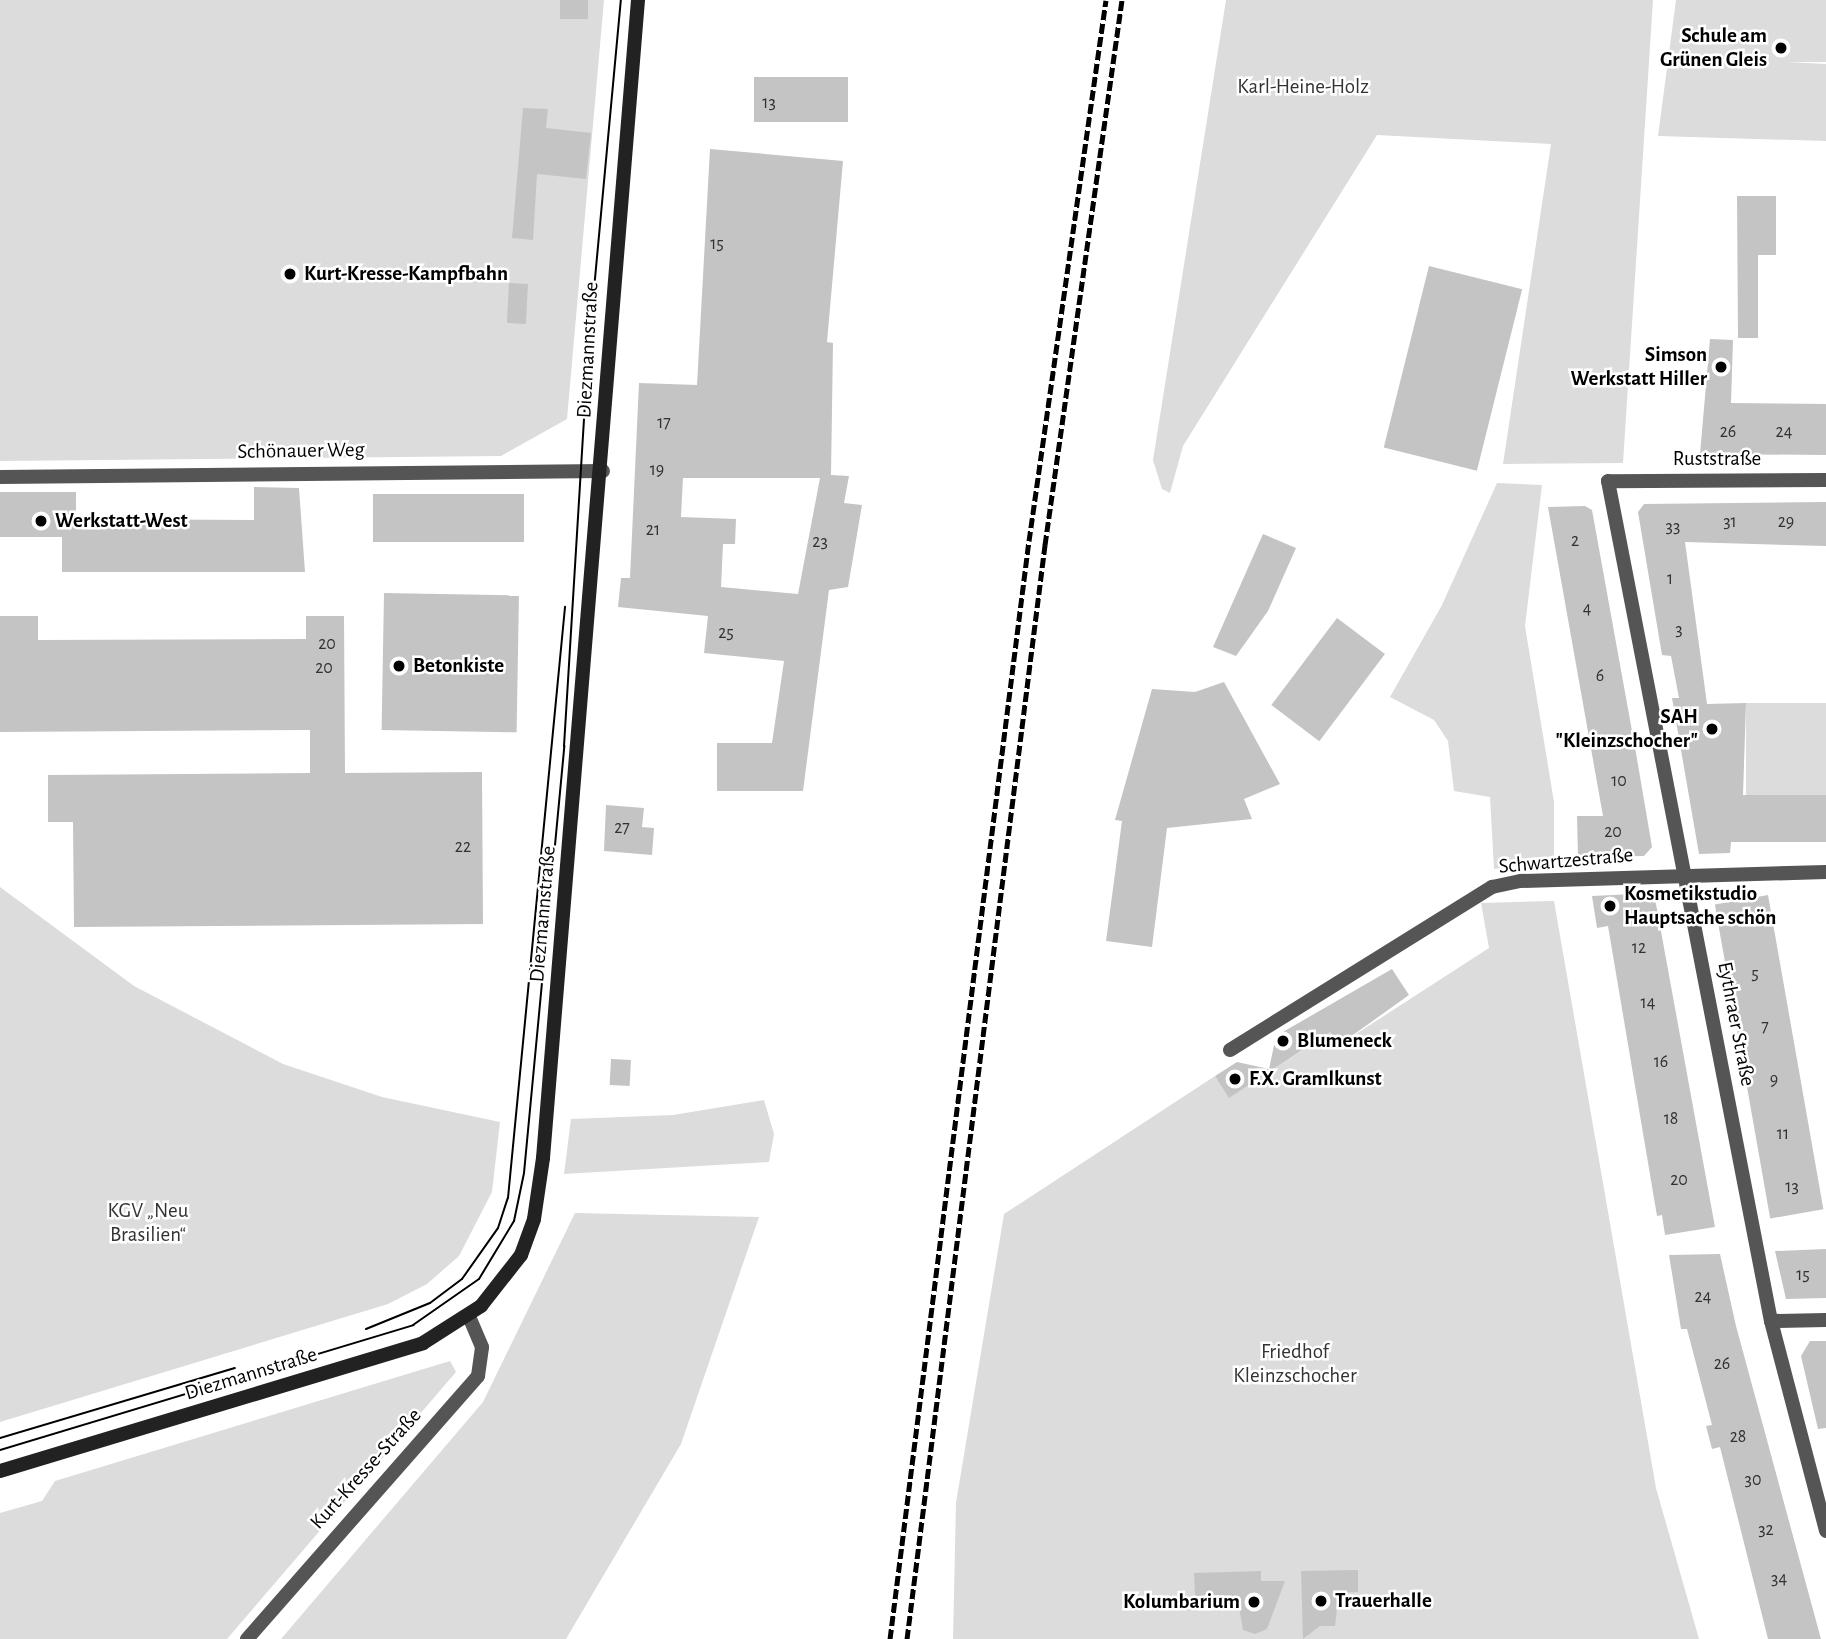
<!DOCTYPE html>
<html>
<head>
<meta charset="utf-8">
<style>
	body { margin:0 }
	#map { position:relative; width:1826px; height:1639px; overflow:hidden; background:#fff; font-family:"Alegreya Sans",sans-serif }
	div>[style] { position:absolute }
	.green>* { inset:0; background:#dcdcdc; transform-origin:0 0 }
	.building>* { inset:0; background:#c4c4c4; transform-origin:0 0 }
	.street>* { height:14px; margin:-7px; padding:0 7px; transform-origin:7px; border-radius:7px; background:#555 }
	.secondary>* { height:14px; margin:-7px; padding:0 7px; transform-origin:7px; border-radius:7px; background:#222 }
	.tram>* { height:2px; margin:-1px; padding:0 1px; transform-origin:1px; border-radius:1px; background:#000 }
	.rail>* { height:5px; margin-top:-2.5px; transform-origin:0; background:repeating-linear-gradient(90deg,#000 0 10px,transparent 0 13.5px) }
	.dots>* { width:19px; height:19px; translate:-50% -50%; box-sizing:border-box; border:4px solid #fff; border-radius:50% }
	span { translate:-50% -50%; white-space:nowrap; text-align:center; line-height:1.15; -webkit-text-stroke:5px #fff; paint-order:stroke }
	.number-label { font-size:18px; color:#313131 }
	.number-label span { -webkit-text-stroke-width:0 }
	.poi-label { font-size:21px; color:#000; font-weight:700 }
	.right { translate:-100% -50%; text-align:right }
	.left { translate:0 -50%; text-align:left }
	.park-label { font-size:21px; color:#333 }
	.street-label { font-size:21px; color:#000 }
</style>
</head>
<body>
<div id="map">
	<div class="green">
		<i style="clip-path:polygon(0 0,604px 0,567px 419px,501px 456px,0 461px)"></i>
		<i style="clip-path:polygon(1226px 0,1653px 0,1623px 463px,1503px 464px,1551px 144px,1377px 135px,1183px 446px,1170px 493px,1162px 489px,1153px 460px)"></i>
		<i style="clip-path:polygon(1676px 0,1826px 0,1826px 62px,1787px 62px,1826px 64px,1826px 141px,1658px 136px)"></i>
		<i style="clip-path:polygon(1497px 483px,1542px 485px,1525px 626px,1554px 802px,1554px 859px,1494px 869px,1490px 797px,1454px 791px,1448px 741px,1434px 720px,1390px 697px,1442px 605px)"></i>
		<i style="left:1746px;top:703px;width:80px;height:92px"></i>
		<i style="clip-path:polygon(0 887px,134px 986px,283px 1064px,382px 1097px,500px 1122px,492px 1192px,459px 1256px,427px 1284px,388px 1304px,0 1422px)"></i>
		<i style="clip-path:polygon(1554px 901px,1656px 1488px,1699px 1639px,953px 1639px,956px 1503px,1004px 1214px,1215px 1076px,1230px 1097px,1311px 1045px,1326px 1026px,1339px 1045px,1489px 948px,1481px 903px)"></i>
		<i style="clip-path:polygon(764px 1100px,774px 1134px,769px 1162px,564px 1174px,571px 1119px,673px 1115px)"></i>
		<i style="clip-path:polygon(575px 1213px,759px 1217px,681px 1444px,566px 1639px,281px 1639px,483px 1402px)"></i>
		<i style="clip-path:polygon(450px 1361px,456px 1372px,227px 1639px,0 1639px,0 1513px,42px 1501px,55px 1481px)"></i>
	</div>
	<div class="building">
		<i style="left:560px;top:0;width:28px;height:19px"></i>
		<i style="left:754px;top:77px;width:94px;height:45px"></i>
		<i style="clip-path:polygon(523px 108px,548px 109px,546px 128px,591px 133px,586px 179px,537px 174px,533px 240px,512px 238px)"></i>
		<i style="clip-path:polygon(evenodd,710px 149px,843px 161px,827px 342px,833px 343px,831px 475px,849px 476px,844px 503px,862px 505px,848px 587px,829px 590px,803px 791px,717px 791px,717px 743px,772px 743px,784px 661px,704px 653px,708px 616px,618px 607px,621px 578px,630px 578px,639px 383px,697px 385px,710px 149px,683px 478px,820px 478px,798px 594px,721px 587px,723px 544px,735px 544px,736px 519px,681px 517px,683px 478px)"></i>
		<i style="clip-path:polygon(1737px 196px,1776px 196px,1776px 255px,1758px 255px,1758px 338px,1738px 338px)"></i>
		<i style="left:1429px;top:266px;width:96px;height:187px;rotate:14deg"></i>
		<i style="left:509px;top:283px;width:19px;height:40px;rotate:3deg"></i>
		<i style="clip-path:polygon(1710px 339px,1733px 340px,1731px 403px,1826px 404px,1826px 455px,1700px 454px)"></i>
		<i style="clip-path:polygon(254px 487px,299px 488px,305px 572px,62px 572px,62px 537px,0 537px,0 492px,76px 492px,76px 519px,254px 520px)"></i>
		<i style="left:373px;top:494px;width:151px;height:48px"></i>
		<i style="clip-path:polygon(1826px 502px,1826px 546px,1685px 542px,1707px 704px,1746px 703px,1743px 795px,1826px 795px,1826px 842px,1731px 842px,1730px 853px,1699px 854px,1672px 698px,1679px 698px,1671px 656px,1662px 655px,1638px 512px,1644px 504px)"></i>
		<i style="clip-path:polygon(1585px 506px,1592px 510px,1636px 753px,1652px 847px,1644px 856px,1578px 857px,1577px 816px,1603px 816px,1548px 507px)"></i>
		<i style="clip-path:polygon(1263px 534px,1296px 548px,1268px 611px,1236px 656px,1213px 647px)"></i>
		<i style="left:384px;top:593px;width:135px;height:137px;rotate:1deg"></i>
		<i style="clip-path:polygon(0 616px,38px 616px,38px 640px,306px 639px,306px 616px,344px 616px,345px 773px,482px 772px,483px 924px,74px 927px,73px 822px,48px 822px,48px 775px,310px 773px,310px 730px,0 732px)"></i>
		<i style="left:1337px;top:618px;width:60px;height:109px;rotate:37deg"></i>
		<i style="clip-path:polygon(1224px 682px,1280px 784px,1244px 799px,1252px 819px,1167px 828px,1152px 947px,1106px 941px,1122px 821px,1115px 820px,1152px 689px,1195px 692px)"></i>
		<i style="clip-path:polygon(606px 805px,644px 808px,642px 827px,654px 828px,652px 855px,604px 851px)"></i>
		<i style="clip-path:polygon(1654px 893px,1715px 1227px,1665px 1235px,1662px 1215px,1657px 1216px,1608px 926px,1597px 928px,1592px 896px)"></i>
		<i style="left:1768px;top:895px;width:319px;height:54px;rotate:80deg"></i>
		<i style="clip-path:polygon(1392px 969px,1409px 995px,1339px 1045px,1330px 1032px,1229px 1098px,1215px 1076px,1237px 1062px,1269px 1069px,1276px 1036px)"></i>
		<i style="left:611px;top:1059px;width:20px;height:26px;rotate:3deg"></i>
		<i style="clip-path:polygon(1826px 1249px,1826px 1298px,1786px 1299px,1775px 1251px)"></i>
		<i style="clip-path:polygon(1720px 1254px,1736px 1326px,1821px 1639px,1768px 1639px,1720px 1447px,1712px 1449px,1706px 1426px,1712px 1425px,1687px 1329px,1681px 1329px,1669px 1255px)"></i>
		<i style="clip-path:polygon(1810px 1341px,1826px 1341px,1826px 1428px,1818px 1429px,1801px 1356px)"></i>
		<i style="clip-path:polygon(1358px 1570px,1358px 1592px,1339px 1593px,1335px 1626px,1320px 1626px,1303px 1639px,1301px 1571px)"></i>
		<i style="clip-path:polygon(1261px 1571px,1261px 1581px,1285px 1581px,1267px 1629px,1255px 1634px,1243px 1630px,1237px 1596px,1195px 1597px,1194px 1573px)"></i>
	</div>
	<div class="street">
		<i style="left:0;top:477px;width:603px;rotate:-0.57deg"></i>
		<i style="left:1826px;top:480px;width:218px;rotate:179.7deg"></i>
		<i style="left:1608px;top:481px;width:856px;rotate:79.02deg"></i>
		<i style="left:1771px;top:1321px;width:217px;rotate:75.3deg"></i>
		<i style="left:1230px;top:1050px;width:309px;rotate:-31.9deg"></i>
		<i style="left:1492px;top:887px;width:30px;rotate:-12deg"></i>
		<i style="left:1521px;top:881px;width:305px;rotate:-1.7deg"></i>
		<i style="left:1771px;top:1321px;width:55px;rotate:-1deg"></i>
		<i style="left:247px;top:1639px;width:350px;rotate:-48.7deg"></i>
		<i style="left:478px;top:1376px;width:29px;rotate:-82deg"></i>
		<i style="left:482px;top:1347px;width:34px;rotate:-113deg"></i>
	</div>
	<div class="secondary">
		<i style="left:0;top:1471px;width:442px;rotate:-16.8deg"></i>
		<i style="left:423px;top:1343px;width:69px;rotate:-32.5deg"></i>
		<i style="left:481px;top:1306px;width:65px;rotate:-51.9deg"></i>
		<i style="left:521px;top:1255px;width:38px;rotate:-70deg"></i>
		<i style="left:534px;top:1219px;width:62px;rotate:-81.6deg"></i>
		<i style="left:543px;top:1158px;width:1162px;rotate:-85.31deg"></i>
	</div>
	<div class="tram">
		<i style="left:366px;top:1329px;width:69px;rotate:-22.1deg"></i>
		<i style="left:430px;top:1303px;width:40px;rotate:-37deg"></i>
		<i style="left:462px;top:1279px;width:62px;rotate:-54.8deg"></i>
		<i style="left:498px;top:1228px;width:32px;rotate:-72deg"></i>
		<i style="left:508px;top:1198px;width:594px;rotate:-84.49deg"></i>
		<i style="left:0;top:1438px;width:245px;rotate:-16.6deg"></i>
		<i style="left:0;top:1450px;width:432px;rotate:-16.8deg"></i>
		<i style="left:413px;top:1325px;width:80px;rotate:-34.9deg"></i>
		<i style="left:479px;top:1279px;width:68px;rotate:-58.9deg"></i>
		<i style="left:514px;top:1221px;width:49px;rotate:-78.2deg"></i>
		<i style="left:524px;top:1173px;width:429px;rotate:-84.6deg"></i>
		<i style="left:564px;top:746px;width:393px;rotate:-86.5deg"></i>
		<i style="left:588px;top:354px;width:356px;rotate:-84.7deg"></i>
	</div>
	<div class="rail">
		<i style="left:890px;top:1639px;width:1107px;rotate:-82.79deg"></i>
		<i style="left:1029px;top:541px;width:546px;rotate:-81.9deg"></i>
		<i style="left:907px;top:1639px;width:1103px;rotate:-82.81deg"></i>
		<i style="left:1045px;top:545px;width:550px;rotate:-81.96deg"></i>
	</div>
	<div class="dots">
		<i style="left:1781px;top:48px;background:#000"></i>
		<i style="left:290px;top:274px;background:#000"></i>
		<i style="left:1721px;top:367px;background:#000"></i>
		<i style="left:41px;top:521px;background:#000"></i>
		<i style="left:399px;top:666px;background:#000"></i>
		<i style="left:1712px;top:729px;background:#000"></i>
		<i style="left:1610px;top:906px;background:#000"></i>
		<i style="left:1283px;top:1041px;background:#000"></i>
		<i style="left:1235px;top:1079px;background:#000"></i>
		<i style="left:1321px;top:1601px;background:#000"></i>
		<i style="left:1254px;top:1602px;background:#000"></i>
	</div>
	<div class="number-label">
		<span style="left:769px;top:103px">13</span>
		<span style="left:717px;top:244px">15</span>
		<span style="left:664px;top:423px">17</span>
		<span style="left:1728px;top:432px">26</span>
		<span style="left:1784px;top:432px">24</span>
		<span style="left:657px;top:470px">19</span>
		<span style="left:1730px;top:522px">31</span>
		<span style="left:1786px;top:522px">29</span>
		<span style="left:1673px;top:527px">33</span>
		<span style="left:653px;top:530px">21</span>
		<span style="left:1575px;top:541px">2</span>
		<span style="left:820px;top:542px">23</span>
		<span style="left:1670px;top:579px">1</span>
		<span style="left:1587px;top:609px">4</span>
		<span style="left:1679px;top:630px">3</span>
		<span style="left:726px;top:633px">25</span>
		<span style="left:327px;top:644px">20</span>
		<span style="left:324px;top:668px">20</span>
		<span style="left:1600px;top:676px">6</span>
		<span style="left:1619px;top:781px">10</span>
		<span style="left:622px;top:828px">27</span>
		<span style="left:1613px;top:832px">20</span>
		<span style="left:463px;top:847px">22</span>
		<span style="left:1639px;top:948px">12</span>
		<span style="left:1755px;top:974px">5</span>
		<span style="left:1648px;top:1003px">14</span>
		<span style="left:1765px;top:1027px">7</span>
		<span style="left:1661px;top:1062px">16</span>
		<span style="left:1774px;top:1080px">9</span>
		<span style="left:1671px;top:1119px">18</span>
		<span style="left:1783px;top:1134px">11</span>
		<span style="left:1679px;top:1180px">20</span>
		<span style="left:1792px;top:1187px">13</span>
		<span style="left:1803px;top:1275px">15</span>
		<span style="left:1703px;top:1297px">24</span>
		<span style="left:1722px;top:1364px">26</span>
		<span style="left:1738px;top:1437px">28</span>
		<span style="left:1753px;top:1480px">30</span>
		<span style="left:1766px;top:1530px">32</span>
		<span style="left:1779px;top:1579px">34</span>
	</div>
	<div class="poi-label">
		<span class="right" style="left:1767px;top:48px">Schule am<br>Grünen Gleis</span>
		<span class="left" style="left:304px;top:274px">Kurt-Kresse-Kampfbahn</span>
		<span class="right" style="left:1707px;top:367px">Simson<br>Werkstatt Hiller</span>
		<span class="left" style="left:55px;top:521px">Werkstatt-West</span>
		<span class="left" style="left:413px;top:666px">Betonkiste</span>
		<span class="right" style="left:1698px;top:729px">SAH<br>"Kleinzschocher"</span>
		<span class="left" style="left:1624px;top:906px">Kosmetikstudio<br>Hauptsache schön</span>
		<span class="left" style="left:1297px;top:1041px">Blumeneck</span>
		<span class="left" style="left:1249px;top:1079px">F.X. Gramlkunst</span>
		<span class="left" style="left:1335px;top:1601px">Trauerhalle</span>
		<span class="right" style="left:1240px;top:1602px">Kolumbarium</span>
	</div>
	<div class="park-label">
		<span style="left:1303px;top:87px">Karl-Heine-Holz</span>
		<span style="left:148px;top:1223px">KGV „Neu<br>Brasilien“</span>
		<span style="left:1295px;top:1364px">Friedhof<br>Kleinzschocher</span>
	</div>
	<div class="street-label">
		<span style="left:588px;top:350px;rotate:-87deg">Diezmannstraße</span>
		<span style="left:301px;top:451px;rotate:-1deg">Schönauer Weg</span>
		<span style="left:1717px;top:459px">Ruststraße</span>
		<span style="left:1566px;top:861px;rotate:-5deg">Schwartzestraße</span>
		<span style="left:543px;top:914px;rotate:-85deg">Diezmannstraße</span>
		<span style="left:1736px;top:1024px;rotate:79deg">Eythraer Straße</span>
		<span style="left:251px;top:1374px;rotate:-17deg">Diezmannstraße</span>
		<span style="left:366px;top:1469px;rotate:-48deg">Kurt-Kresse-Straße</span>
	</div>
</div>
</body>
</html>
